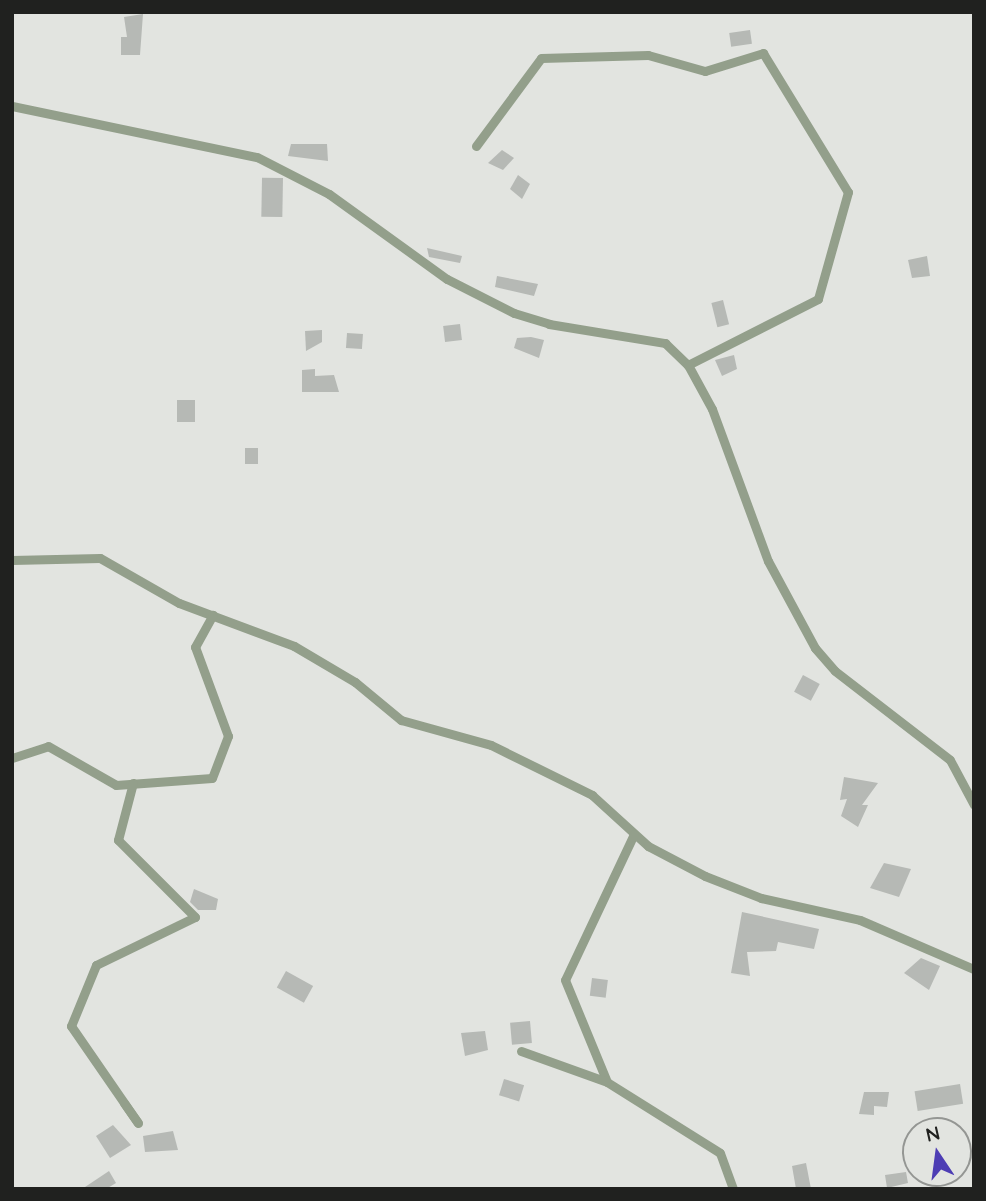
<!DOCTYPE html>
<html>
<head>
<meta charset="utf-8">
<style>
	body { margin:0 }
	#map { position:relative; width:986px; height:1201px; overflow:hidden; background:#e2e4e0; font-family:Quicksand,sans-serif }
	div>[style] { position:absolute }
	.building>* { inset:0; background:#b6b9b5; transform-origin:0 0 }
	.minor>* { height:9px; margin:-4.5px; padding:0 4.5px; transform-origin:4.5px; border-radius:4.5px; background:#939f8b }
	span { translate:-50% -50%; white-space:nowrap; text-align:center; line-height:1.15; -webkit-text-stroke:6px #e2e4e0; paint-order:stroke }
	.frame { position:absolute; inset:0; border:14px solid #20211f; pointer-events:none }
	.north { position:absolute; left:902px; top:1117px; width:70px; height:70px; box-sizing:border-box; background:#e2e4e0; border:2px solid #949693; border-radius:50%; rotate:347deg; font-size:19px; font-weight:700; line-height:28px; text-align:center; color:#20211f }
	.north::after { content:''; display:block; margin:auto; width:24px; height:32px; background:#4d3db4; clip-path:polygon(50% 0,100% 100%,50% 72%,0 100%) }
</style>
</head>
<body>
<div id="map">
	<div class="building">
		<i style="clip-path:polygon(143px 14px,140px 55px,121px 55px,121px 37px,127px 37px,124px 17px)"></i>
		<i style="left:750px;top:30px;width:14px;height:21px;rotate:82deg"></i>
		<i style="clip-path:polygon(291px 144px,327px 144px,328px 161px,288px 156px)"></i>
		<i style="clip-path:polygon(502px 150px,514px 158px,503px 170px,488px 163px)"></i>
		<i style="clip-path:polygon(518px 175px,530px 184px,522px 199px,510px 189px)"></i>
		<i style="left:283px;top:178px;width:39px;height:21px;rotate:91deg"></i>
		<i style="clip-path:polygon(427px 248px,462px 256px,460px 263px,429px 257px)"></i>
		<i style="clip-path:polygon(927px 256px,930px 276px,912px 278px,908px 260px)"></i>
		<i style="clip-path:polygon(497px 276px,538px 284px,534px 296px,495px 287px)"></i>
		<i style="left:723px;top:300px;width:25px;height:12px;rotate:76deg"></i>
		<i style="left:460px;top:324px;width:16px;height:17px;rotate:83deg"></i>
		<i style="clip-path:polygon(322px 330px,322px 342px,306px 351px,305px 331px)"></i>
		<i style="left:347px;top:333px;width:16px;height:15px;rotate:4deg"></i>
		<i style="clip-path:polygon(531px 337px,544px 340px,539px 358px,514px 348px,517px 338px)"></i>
		<i style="clip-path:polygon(734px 355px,737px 369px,722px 376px,715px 360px)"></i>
		<i style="clip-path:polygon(315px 369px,315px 376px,334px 375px,339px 392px,302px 392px,302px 370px)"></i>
		<i style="left:177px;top:400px;width:18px;height:22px"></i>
		<i style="left:245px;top:448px;width:13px;height:16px"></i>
		<i style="left:803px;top:675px;width:19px;height:19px;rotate:28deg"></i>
		<i style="clip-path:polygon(844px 777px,878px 783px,862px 805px,868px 805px,858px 827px,841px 816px,847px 799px,840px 800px)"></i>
		<i style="clip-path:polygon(884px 863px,911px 869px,899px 897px,870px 888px)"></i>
		<i style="clip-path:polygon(194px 889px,218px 899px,216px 910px,198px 910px,190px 902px)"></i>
		<i style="clip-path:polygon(742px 912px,819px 929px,814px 949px,778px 942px,776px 951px,747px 952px,750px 976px,731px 973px)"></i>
		<i style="clip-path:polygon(921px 958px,940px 966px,929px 990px,904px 973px)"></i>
		<i style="left:286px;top:971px;width:31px;height:19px;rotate:29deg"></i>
		<i style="left:592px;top:978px;width:16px;height:18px;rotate:7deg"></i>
		<i style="left:530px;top:1021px;width:22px;height:20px;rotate:85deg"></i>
		<i style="clip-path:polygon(485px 1031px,488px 1050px,465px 1056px,461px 1033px)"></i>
		<i style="left:504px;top:1079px;width:21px;height:17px;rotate:17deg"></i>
		<i style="left:960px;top:1084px;width:20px;height:46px;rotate:81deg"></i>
		<i style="clip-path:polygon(864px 1092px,889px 1092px,887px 1107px,874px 1106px,874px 1115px,859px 1114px)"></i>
		<i style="clip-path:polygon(113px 1125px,131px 1145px,110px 1158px,96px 1136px)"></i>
		<i style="clip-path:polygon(173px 1131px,178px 1150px,145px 1152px,143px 1136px)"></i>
		<i style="clip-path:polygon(806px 1163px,811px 1189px,796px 1189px,792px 1166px)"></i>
		<i style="clip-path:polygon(109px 1171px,116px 1183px,106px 1189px,82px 1189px)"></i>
		<i style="clip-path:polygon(906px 1172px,908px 1183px,887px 1188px,885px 1175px)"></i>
	</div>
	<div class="minor">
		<i style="left:12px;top:106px;width:250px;rotate:11.8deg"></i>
		<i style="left:257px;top:157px;width:81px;rotate:27.2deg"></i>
		<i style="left:329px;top:194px;width:145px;rotate:35.8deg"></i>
		<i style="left:447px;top:279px;width:75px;rotate:26.9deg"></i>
		<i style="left:514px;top:313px;width:37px;rotate:17deg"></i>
		<i style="left:549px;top:324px;width:118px;rotate:9.3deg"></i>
		<i style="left:665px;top:343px;width:32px;rotate:44deg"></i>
		<i style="left:688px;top:365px;width:50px;rotate:61.4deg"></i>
		<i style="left:712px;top:409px;width:162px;rotate:69.8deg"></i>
		<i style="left:768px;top:561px;width:99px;rotate:61.6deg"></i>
		<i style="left:815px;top:648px;width:30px;rotate:49deg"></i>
		<i style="left:835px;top:671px;width:145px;rotate:37.7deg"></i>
		<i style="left:950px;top:760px;width:51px;rotate:61.9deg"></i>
		<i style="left:476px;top:146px;width:109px;rotate:-53.5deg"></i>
		<i style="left:541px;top:58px;width:107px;rotate:-1.6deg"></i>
		<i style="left:648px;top:55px;width:59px;rotate:15.7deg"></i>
		<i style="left:705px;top:71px;width:61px;rotate:-17.2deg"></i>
		<i style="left:763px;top:53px;width:163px;rotate:58.6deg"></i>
		<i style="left:848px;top:192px;width:111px;rotate:105.7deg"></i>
		<i style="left:818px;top:299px;width:146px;rotate:153.1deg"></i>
		<i style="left:12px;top:560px;width:88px;rotate:-1.3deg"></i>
		<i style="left:100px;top:558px;width:91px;rotate:29.7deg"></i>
		<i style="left:179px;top:603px;width:123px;rotate:20.5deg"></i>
		<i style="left:294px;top:646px;width:71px;rotate:30.5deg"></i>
		<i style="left:355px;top:682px;width:60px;rotate:39.6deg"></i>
		<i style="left:401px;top:720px;width:93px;rotate:15.5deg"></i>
		<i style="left:491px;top:745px;width:113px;rotate:26.3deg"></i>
		<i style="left:592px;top:795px;width:76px;rotate:42.3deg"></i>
		<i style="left:648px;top:846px;width:64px;rotate:27.8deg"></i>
		<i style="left:705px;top:876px;width:60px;rotate:21.4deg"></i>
		<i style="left:761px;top:898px;width:101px;rotate:12.5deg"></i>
		<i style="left:860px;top:920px;width:124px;rotate:23.3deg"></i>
		<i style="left:12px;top:758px;width:38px;rotate:-18deg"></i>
		<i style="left:48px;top:746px;width:78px;rotate:29.8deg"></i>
		<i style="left:116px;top:785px;width:96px;rotate:-4.2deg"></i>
		<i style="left:212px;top:778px;width:45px;rotate:-69.1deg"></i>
		<i style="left:228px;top:736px;width:95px;rotate:-110.3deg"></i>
		<i style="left:195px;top:647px;width:37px;rotate:-61deg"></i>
		<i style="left:634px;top:834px;width:161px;rotate:115.3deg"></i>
		<i style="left:565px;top:980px;width:110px;rotate:67.6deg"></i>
		<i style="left:607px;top:1082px;width:133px;rotate:32.1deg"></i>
		<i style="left:720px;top:1153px;width:38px;rotate:70deg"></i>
		<i style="left:521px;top:1051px;width:91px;rotate:19.8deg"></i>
		<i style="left:124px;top:1103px;width:24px;rotate:55deg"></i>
		<i style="left:138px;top:1123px;width:118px;rotate:-124.6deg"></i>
		<i style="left:71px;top:1026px;width:66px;rotate:-67.7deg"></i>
		<i style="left:96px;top:965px;width:110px;rotate:-25.9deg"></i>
		<i style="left:195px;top:917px;width:109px;rotate:-135deg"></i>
		<i style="left:118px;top:840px;width:59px;rotate:-75.3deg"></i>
	</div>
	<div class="frame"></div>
	<div class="north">N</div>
</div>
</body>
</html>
